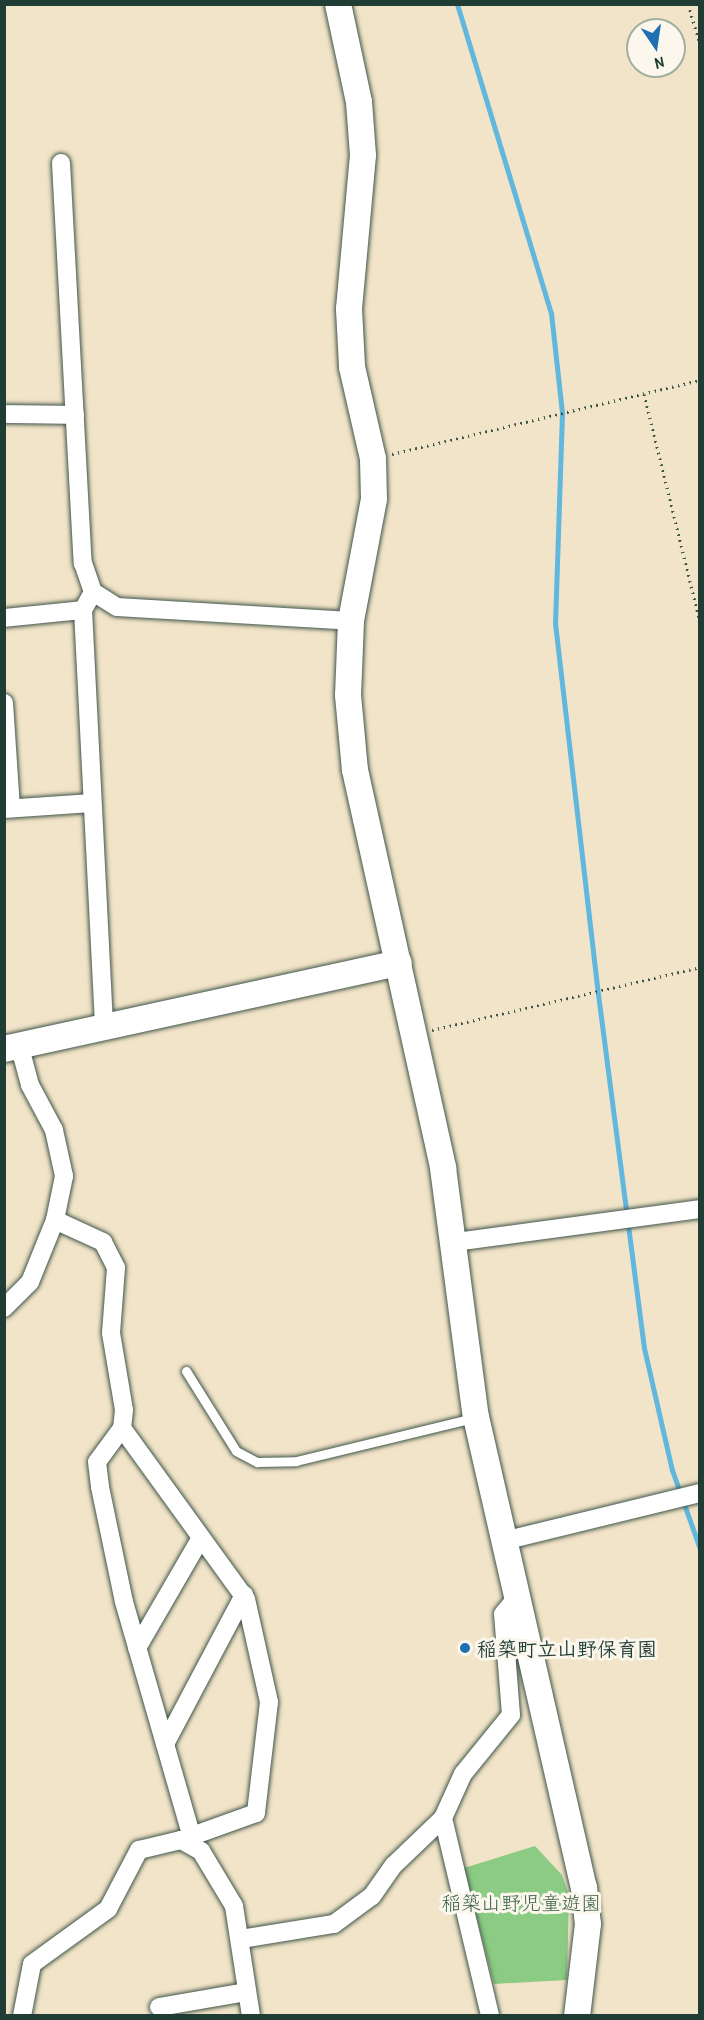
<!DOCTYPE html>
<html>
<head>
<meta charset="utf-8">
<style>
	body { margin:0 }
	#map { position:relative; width:704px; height:2020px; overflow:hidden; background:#f2e4c8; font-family:"Patrick Hand","Klee One",sans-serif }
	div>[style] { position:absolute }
	.green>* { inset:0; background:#8ccb83 }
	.stream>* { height:5px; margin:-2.5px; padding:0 2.5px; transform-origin:2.5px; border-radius:2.5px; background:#62b7de }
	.path>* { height:3px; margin-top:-1.5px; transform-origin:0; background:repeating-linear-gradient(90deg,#3f564a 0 1.5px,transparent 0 6px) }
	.roads { filter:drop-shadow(0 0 2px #3f564a) drop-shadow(0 0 2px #3f564a) }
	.lane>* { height:9px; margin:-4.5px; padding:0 4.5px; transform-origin:4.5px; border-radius:4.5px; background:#fff }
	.street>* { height:18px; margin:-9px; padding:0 9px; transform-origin:9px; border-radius:9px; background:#fff }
	.secondary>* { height:26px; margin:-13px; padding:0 13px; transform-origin:13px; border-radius:13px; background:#fff }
	.dots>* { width:16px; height:16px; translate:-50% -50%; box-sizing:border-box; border:3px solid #fbf7ec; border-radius:50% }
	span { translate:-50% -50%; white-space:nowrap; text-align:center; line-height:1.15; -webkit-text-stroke:6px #fbf7ec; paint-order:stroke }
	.poi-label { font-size:20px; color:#1f3d34; font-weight:700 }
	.left { translate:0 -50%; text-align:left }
	.park-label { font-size:20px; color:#3a6048 }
	.frame { position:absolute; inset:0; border:6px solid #1f3d34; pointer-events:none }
	.north { position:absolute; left:626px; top:18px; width:60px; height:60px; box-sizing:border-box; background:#fbf7ec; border:2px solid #a3ada2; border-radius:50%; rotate:167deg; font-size:16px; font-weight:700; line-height:24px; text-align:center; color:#1f3d34 }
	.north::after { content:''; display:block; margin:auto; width:21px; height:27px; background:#1f6fb2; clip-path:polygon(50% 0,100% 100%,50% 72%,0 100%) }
</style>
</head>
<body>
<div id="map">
	<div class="green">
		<i style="clip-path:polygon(535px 1846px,562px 1875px,569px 1895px,567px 1980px,494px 1984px,464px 1868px)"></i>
	</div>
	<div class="stream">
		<i style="left:457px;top:4px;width:323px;rotate:73.1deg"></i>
		<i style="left:551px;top:313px;width:101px;rotate:83.7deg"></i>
		<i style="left:562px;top:413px;width:210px;rotate:91.9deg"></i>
		<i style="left:555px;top:623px;width:373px;rotate:83.4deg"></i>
		<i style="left:598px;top:994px;width:357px;rotate:82.6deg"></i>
		<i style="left:644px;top:1348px;width:125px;rotate:77.1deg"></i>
		<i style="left:672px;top:1470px;width:84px;rotate:70.5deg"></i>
	</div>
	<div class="path">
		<i style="left:688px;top:4px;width:42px;rotate:73.3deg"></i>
		<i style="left:644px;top:394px;width:235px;rotate:76.2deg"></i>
		<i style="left:392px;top:454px;width:317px;rotate:-13.5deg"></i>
		<i style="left:432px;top:1030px;width:275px;rotate:-13.2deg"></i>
	</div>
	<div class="roads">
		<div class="lane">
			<i style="left:186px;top:1371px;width:94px;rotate:58deg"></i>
			<i style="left:236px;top:1451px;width:24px;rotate:28deg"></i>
			<i style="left:257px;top:1462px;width:39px;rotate:-1deg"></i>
			<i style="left:296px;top:1461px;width:183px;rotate:-13.6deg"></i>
		</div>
		<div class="street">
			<i style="left:61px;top:163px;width:401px;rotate:86.9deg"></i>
			<i style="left:83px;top:563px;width:31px;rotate:71deg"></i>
			<i style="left:93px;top:592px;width:28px;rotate:32deg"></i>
			<i style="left:117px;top:607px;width:234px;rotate:3.4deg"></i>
			<i style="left:4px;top:414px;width:71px;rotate:0.8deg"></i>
			<i style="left:93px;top:592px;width:21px;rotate:119deg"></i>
			<i style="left:83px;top:610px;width:420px;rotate:87.1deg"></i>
			<i style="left:4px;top:618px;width:79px;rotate:-5.8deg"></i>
			<i style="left:4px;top:703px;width:105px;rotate:86.2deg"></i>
			<i style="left:4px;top:809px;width:88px;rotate:-3.9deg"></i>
			<i style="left:55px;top:1220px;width:53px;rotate:24.6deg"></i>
			<i style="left:103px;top:1242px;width:29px;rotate:63deg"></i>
			<i style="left:116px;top:1268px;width:65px;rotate:94.4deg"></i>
			<i style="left:111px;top:1333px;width:78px;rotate:80.4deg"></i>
			<i style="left:124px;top:1410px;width:18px;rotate:96deg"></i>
			<i style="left:122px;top:1428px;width:42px;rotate:126.3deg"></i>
			<i style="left:97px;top:1462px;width:25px;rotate:83deg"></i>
			<i style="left:100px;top:1487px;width:117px;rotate:78.2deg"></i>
			<i style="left:124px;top:1602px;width:253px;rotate:73.9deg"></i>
			<i style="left:456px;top:1242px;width:246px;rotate:-7.7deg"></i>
			<i style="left:4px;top:1308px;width:37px;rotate:-45deg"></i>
			<i style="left:30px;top:1282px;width:67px;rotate:-68deg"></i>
			<i style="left:55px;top:1220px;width:45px;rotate:-78.4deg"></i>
			<i style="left:64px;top:1176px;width:47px;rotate:-102.3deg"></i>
			<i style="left:54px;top:1130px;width:51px;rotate:-118.1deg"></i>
			<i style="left:30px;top:1085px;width:39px;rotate:-105deg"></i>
			<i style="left:122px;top:1428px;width:211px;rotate:54.1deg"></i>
			<i style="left:246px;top:1599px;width:106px;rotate:77.4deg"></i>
			<i style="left:269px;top:1702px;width:112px;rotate:96.7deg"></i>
			<i style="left:256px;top:1813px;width:68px;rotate:160.2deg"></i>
			<i style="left:507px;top:1540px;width:199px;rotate:-13.7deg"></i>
			<i style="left:137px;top:1648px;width:124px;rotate:-59.9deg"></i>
			<i style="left:165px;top:1744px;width:169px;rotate:-62.1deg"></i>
			<i style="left:443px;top:1818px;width:204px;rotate:76.6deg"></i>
			<i style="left:241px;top:1939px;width:94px;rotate:-9.2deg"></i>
			<i style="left:334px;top:1924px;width:47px;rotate:-36.4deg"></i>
			<i style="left:372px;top:1896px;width:38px;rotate:-55deg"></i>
			<i style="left:394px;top:1865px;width:68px;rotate:-43.8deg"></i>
			<i style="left:443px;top:1818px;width:48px;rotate:-65.6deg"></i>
			<i style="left:463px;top:1774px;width:76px;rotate:-50.9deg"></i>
			<i style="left:511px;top:1715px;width:101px;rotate:-94.5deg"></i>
			<i style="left:503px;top:1614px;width:25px;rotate:-50deg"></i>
			<i style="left:159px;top:2007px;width:89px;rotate:-9.7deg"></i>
			<i style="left:22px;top:2016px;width:53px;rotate:-79.1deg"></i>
			<i style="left:32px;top:1964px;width:94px;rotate:-35.9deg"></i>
			<i style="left:108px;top:1909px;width:67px;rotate:-62.3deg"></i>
			<i style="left:139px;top:1850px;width:43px;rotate:-13.4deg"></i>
			<i style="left:181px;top:1840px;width:23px;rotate:29deg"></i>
			<i style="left:201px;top:1851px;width:64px;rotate:59deg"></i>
			<i style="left:234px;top:1906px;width:111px;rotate:81.2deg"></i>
		</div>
		<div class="secondary">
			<i style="left:338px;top:4px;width:100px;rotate:77.9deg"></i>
			<i style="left:359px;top:102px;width:53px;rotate:85.7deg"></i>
			<i style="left:363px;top:155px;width:155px;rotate:95.2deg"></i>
			<i style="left:349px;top:309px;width:58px;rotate:87deg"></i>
			<i style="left:352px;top:367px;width:94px;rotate:77.1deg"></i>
			<i style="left:373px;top:459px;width:40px;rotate:88.6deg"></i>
			<i style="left:374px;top:499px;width:124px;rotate:100.7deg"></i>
			<i style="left:351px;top:621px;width:74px;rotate:92.3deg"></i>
			<i style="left:348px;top:695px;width:75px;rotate:84.7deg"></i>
			<i style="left:355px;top:770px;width:408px;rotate:77.5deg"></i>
			<i style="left:443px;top:1168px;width:251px;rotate:82.5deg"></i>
			<i style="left:476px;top:1417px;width:482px;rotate:77.1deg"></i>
			<i style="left:584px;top:1887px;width:37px;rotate:84deg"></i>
			<i style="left:588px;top:1924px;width:93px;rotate:96.8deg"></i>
			<i style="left:4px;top:1049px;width:404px;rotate:-12.3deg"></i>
		</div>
	</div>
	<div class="dots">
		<i style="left:465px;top:1648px;background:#1f6fb2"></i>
	</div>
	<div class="poi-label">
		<span class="left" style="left:477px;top:1648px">稲築町立山野保育園</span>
	</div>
	<div class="park-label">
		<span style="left:521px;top:1902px">稲築山野児童遊園</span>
	</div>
	<div class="frame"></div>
	<div class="north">N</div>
</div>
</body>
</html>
